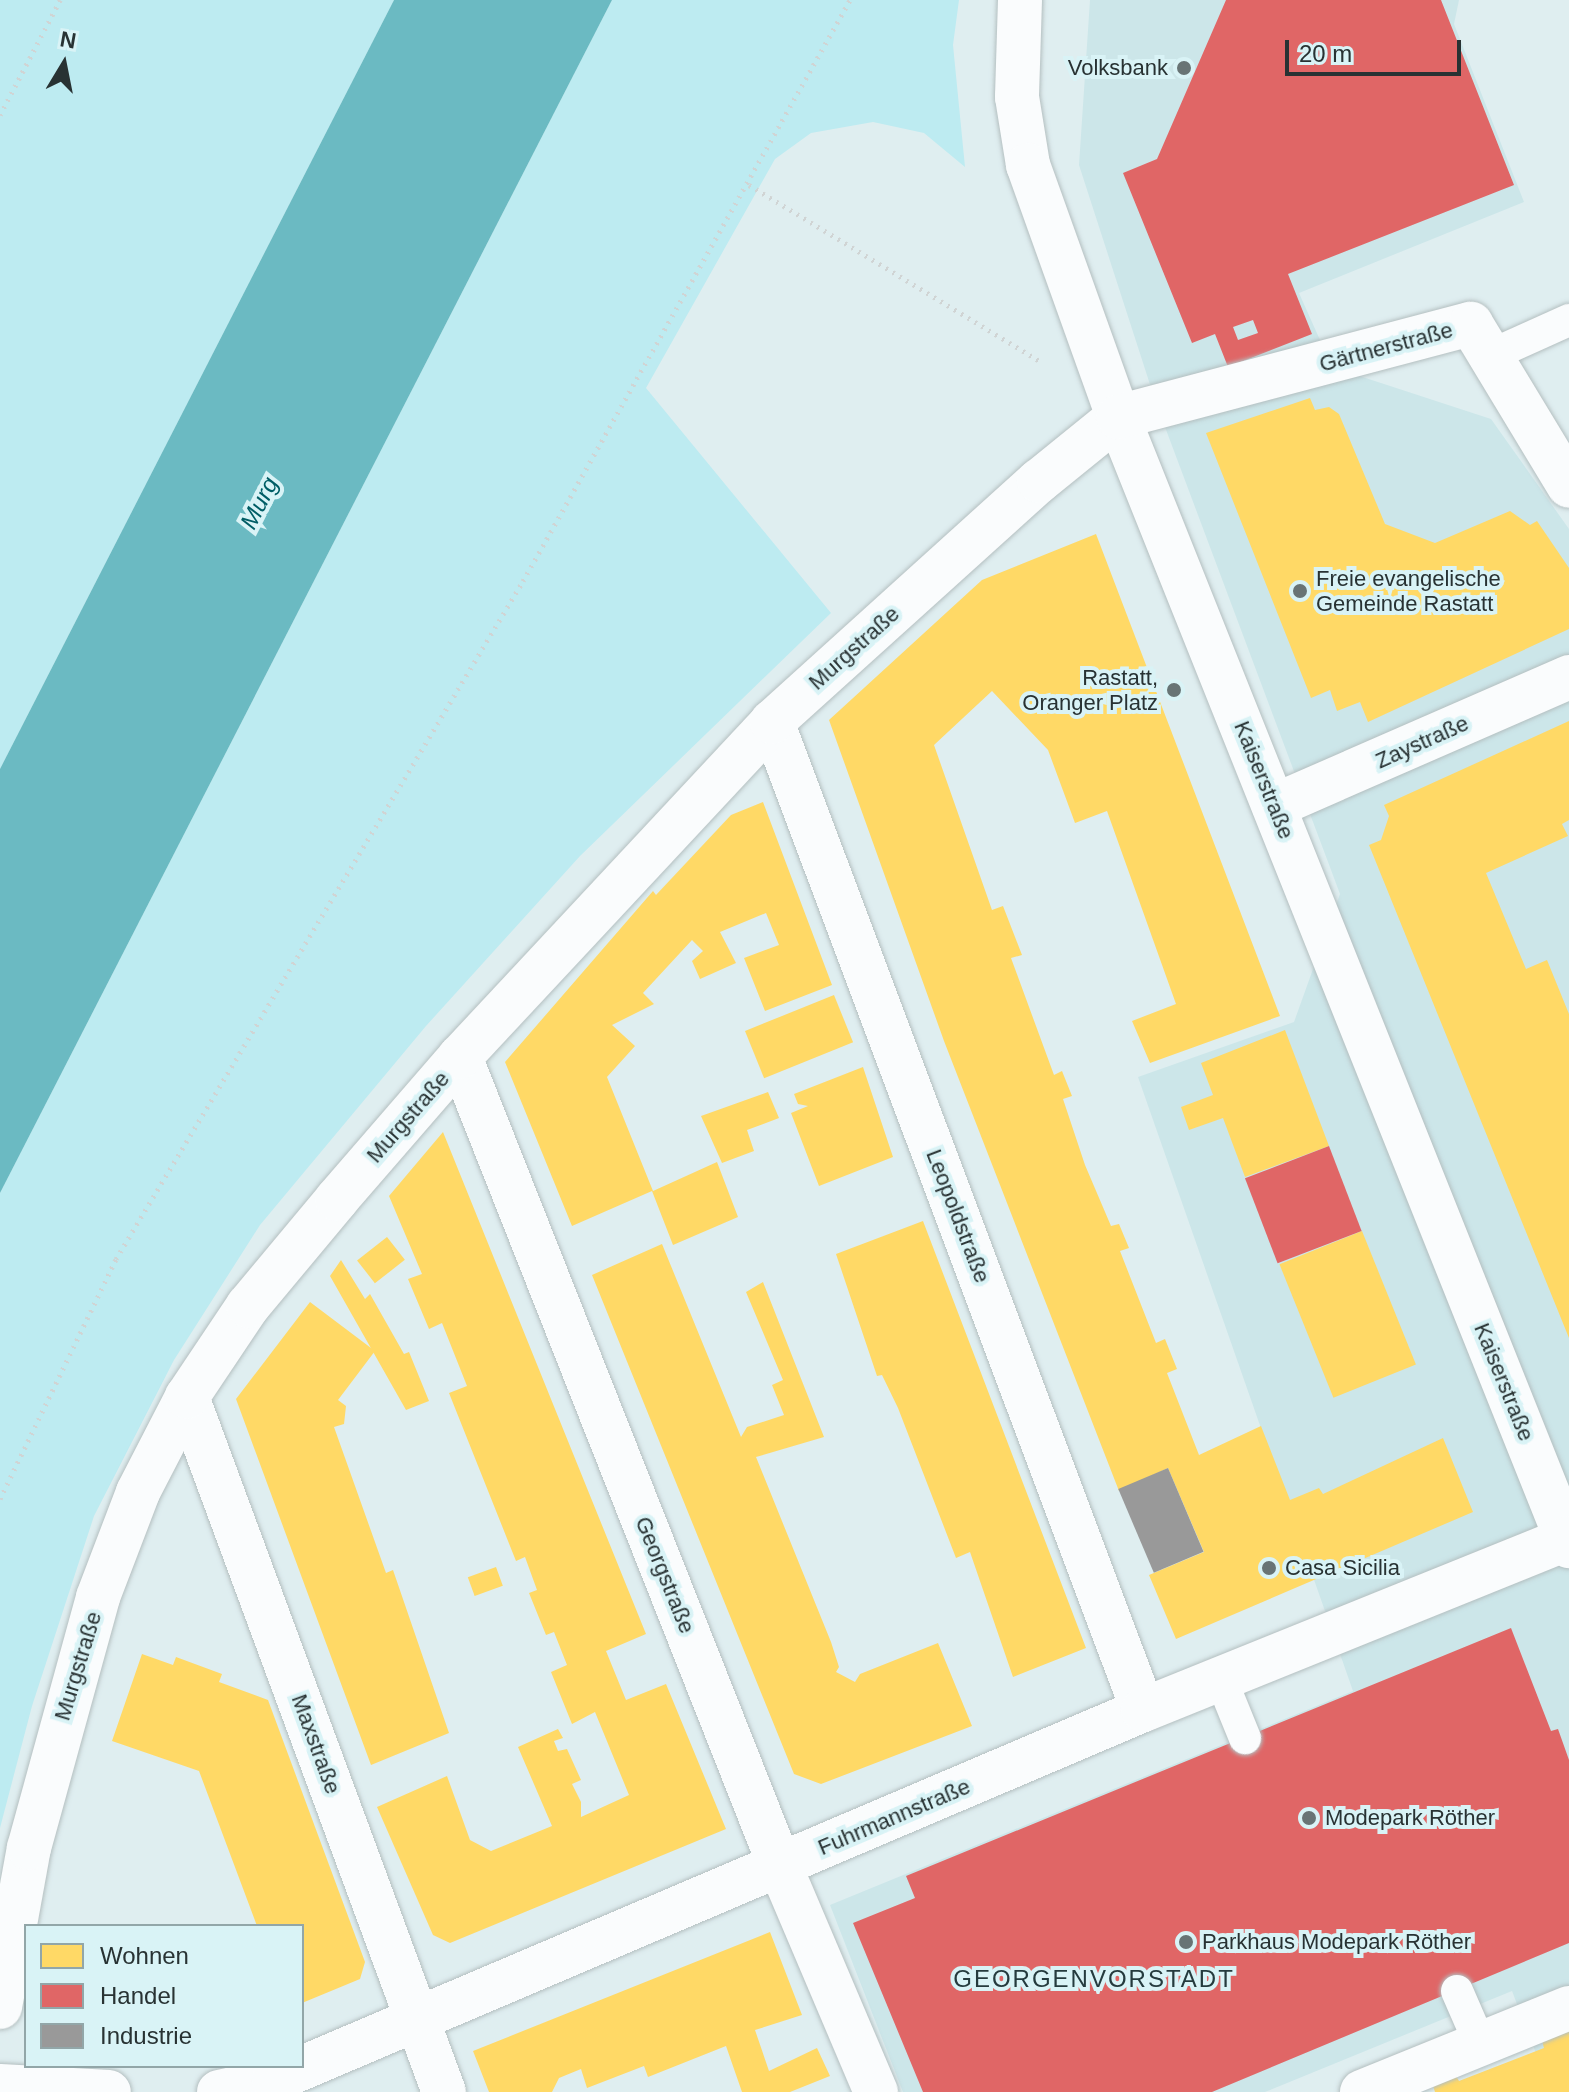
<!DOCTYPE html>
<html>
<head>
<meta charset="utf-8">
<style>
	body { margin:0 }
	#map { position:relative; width:1569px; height:2092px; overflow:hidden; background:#dfeef0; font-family:Arial,sans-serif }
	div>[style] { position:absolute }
	.built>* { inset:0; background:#cce6e9 }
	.green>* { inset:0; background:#bdebf1 }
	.water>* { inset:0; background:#6bbac2 }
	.homes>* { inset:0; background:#ffd966; transform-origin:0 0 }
	.shops>* { inset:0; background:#e06666; transform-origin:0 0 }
	.industry>* { inset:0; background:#999; transform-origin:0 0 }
	.path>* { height:5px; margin-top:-2.5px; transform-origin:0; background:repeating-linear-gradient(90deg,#d0d4d4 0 2px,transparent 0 8px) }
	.roads { filter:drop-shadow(0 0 2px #b4bfc0) drop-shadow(0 0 2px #b4bfc0) }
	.lane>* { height:32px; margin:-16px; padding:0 16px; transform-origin:16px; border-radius:16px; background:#fafcfd }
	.street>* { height:44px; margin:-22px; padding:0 22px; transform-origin:22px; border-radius:22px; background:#fafcfd }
	.dots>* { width:22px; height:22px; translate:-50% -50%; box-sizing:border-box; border:4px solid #d9f3f6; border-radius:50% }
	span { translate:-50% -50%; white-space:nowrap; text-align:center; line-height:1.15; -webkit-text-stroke:8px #d9f3f6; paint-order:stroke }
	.poi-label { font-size:22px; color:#283233 }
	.right { translate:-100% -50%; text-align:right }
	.left { translate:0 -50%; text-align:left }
	.street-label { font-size:22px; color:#283233 }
	.water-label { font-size:24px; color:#005d65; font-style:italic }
	.neighbourhood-label { font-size:24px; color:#253b3e; letter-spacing:2px }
	.legend { position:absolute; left:24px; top:1924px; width:280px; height:144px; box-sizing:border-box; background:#d9f3f6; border:2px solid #92a6a8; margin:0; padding:10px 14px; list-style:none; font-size:24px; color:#283233 }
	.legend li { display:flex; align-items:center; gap:16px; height:40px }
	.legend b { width:40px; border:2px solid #92a6a8 }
	.north { position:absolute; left:24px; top:24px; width:80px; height:80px; -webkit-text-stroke:6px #d9f3f6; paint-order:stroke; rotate:10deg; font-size:22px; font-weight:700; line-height:32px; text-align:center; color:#283233 }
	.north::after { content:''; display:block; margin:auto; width:28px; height:36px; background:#283233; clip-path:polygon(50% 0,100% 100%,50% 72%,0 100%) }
	.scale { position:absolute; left:1285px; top:40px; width:176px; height:36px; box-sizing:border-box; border:4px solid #283233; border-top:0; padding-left:10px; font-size:24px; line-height:28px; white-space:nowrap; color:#283233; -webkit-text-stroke:6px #d9f3f6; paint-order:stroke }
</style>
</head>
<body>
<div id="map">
	<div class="built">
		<i style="clip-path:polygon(1090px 0,1459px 0,1454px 24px,1524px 202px,1299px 293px,1332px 367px,1491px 419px,1569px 529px,1569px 2092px,1551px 2092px,1512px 1991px,1265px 2092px,903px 2092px,830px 1905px,1353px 1691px,1138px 1077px,1294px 1022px,1340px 894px,1156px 403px,1079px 165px)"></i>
	</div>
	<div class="green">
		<i style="clip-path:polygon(0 0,394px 0,0 769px)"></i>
		<i style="clip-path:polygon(612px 0,959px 0,953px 45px,965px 167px,924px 133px,873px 122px,811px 133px,775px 159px,646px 388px,831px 613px,580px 856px,426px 1026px,260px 1225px,174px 1360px,94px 1516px,32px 1706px,0 1828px,0 1193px)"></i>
	</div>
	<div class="water">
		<i style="clip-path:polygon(394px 0,612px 0,0 1193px,0 769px)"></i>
	</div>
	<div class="homes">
		<i style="clip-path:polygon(1310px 398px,1315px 410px,1329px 407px,1339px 414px,1385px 524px,1435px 543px,1510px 511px,1530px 525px,1537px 521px,1569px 568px,1569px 629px,1368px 722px,1360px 702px,1337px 711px,1330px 690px,1311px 698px,1206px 433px)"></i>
		<i style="clip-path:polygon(1096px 534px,1280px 1016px,1150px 1063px,1132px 1021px,1176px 1004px,1107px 811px,1075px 823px,1048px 750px,992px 691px,934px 745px,992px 910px,1003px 906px,1022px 955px,1011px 958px,1054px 1075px,1062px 1071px,1072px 1096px,1063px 1099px,1085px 1165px,1111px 1226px,1119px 1224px,1129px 1248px,1120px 1251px,1156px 1343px,1165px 1339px,1177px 1369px,1167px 1373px,1199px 1455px,1261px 1426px,1290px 1500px,1319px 1488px,1323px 1494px,1443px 1438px,1473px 1512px,1176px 1639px,1149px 1575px,1204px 1552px,1168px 1468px,1119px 1491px,944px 1041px,829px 720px,982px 580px)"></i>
		<i style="clip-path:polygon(1569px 721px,1569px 820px,1562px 824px,1568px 836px,1486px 873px,1526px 969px,1547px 960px,1569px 1014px,1569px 1338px,1369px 845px,1381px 840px,1389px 816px,1384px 805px)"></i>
		<i style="clip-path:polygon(763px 802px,832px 985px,765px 1011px,744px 958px,779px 945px,766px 913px,720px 932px,736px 963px,700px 979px,692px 961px,703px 951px,692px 940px,643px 993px,654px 1004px,612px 1025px,635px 1046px,607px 1077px,653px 1191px,717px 1162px,738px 1217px,673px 1245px,652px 1191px,572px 1226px,505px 1062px,653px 891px,656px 895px,731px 815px)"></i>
		<i style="left:834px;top:995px;width:51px;height:96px;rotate:68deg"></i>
		<i style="clip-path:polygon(1285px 1030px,1329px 1146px,1245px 1177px,1223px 1118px,1189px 1130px,1181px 1107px,1213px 1095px,1201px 1063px)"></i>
		<i style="clip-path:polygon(863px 1067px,893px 1157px,819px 1186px,791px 1113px,808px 1106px,798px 1104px,794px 1094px)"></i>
		<i style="clip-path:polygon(768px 1092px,779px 1118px,747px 1130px,754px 1151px,722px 1163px,701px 1116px)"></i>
		<i style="clip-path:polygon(443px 1132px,646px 1634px,606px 1651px,626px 1700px,666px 1684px,726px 1829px,450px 1943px,433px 1935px,377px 1807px,447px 1776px,470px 1840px,491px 1851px,552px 1826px,518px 1747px,558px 1729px,563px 1738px,554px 1741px,558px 1751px,567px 1749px,581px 1780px,572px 1784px,581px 1802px,581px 1817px,629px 1795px,595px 1712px,572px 1724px,551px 1672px,567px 1665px,554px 1632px,546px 1635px,529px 1593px,537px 1590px,525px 1557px,516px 1561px,449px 1393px,467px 1386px,442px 1323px,429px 1329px,408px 1279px,422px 1274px,389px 1196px)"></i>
		<i style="clip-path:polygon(923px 1221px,1086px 1648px,1013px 1677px,970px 1552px,956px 1558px,898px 1408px,882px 1375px,877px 1376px,836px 1254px)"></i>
		<i style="left:1362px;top:1231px;width:144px;height:89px;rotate:68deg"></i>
		<i style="left:387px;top:1237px;width:29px;height:38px;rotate:52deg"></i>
		<i style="clip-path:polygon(662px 1244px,741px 1437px,747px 1427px,784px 1415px,772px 1385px,783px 1380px,746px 1292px,763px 1282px,824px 1437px,756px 1457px,831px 1642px,839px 1667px,836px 1672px,855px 1682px,860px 1674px,938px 1643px,972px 1726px,821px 1784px,794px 1774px,592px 1275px)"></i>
		<i style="clip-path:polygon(341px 1260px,365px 1299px,370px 1294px,404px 1354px,409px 1352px,429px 1401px,406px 1410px,330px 1276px)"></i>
		<i style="clip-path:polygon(310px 1302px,375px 1351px,338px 1400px,346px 1406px,344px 1424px,334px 1427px,386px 1573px,393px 1570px,449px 1733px,371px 1765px,236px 1399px)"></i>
		<i style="left:496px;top:1567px;width:20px;height:30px;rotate:70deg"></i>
		<i style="clip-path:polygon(142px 1654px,173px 1665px,176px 1657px,222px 1674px,219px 1682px,268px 1700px,365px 1962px,360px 1979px,302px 2003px,302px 1926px,257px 1926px,199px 1771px,112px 1741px)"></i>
		<i style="clip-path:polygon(770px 1932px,802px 2015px,755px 2030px,769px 2071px,817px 2048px,830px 2076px,790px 2092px,742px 2092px,726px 2046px,648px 2077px,644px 2066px,587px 2088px,581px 2069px,559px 2078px,552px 2092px,489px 2092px,473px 2051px)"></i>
		<i style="clip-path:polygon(1569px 2031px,1569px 2092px,1435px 2092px,1433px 2086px,1456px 2076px,1459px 2081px,1544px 2048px,1542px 2041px)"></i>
	</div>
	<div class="shops">
		<i style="clip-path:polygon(evenodd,1226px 0,1441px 0,1514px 185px,1288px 274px,1312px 334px,1228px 367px,1215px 334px,1192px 343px,1123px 173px,1157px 159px,1226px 0,1253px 320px,1258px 333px,1238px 340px,1233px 327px,1253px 320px)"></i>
		<i style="left:1329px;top:1146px;width:91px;height:90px;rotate:69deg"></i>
		<i style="clip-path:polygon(1511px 1628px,1551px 1731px,1558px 1729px,1569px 1760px,1569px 1943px,1212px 2092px,923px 2092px,853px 1923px,915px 1898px,906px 1876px)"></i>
	</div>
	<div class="industry">
		<i style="left:1168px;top:1468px;width:91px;height:54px;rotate:67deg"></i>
	</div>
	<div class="path">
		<i style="left:0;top:115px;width:130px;rotate:-62.4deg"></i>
		<i style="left:749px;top:185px;width:340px;rotate:31.2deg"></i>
		<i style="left:0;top:1499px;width:267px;rotate:-64.2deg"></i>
		<i style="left:116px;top:1259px;width:791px;rotate:-59.02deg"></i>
		<i style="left:523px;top:581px;width:667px;rotate:-60.63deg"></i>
	</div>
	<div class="roads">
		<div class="lane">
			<i style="left:1489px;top:356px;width:88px;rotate:-24.2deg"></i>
			<i style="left:1221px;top:1679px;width:64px;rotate:67.9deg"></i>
			<i style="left:1457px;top:1991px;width:58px;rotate:66.5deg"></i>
		</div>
		<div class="street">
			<i style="left:1020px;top:0;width:97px;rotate:91.8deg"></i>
			<i style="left:1017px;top:97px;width:69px;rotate:80.8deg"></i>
			<i style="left:1028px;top:165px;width:268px;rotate:70.3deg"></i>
			<i style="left:1118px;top:417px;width:1216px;rotate:68.22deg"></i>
			<i style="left:772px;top:722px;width:1055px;rotate:69.42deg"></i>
			<i style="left:1274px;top:806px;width:322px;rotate:-23.6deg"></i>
			<i style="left:460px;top:1057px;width:870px;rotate:68.42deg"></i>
			<i style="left:780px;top:1866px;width:246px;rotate:67deg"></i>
			<i style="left:187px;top:1397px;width:741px;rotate:69.71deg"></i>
			<i style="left:0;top:2007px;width:162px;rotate:-79.7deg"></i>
			<i style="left:29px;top:1848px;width:260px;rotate:-74.6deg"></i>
			<i style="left:98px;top:1597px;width:112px;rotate:-69.1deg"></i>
			<i style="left:138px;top:1492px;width:107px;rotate:-62.7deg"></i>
			<i style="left:187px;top:1397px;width:110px;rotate:-56.2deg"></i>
			<i style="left:248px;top:1306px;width:139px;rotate:-50.2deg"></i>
			<i style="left:337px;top:1199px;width:188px;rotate:-49.1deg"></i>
			<i style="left:460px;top:1057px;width:458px;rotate:-47deg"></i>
			<i style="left:772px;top:722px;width:360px;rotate:-42.1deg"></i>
			<i style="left:1039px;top:481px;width:102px;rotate:-39deg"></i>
			<i style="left:1118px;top:417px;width:365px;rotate:-14.8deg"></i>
			<i style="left:1471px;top:324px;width:189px;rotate:58.8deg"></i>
			<i style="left:0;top:2086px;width:109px;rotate:3.2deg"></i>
			<i style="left:219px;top:2092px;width:56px;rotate:-12.3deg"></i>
			<i style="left:274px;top:2080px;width:944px;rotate:-23.06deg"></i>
			<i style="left:1143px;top:1710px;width:459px;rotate:-22deg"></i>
			<i style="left:1362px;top:2092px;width:223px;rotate:-22.1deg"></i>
		</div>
	</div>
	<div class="dots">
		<i style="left:1184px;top:68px;background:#687475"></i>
		<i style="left:1300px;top:591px;background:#687475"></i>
		<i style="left:1174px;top:690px;background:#687475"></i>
		<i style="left:1269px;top:1568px;background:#687475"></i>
		<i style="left:1309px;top:1818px;background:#687475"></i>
		<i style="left:1186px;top:1942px;background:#687475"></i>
	</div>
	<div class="poi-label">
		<span class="right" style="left:1168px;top:68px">Volksbank</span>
		<span class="left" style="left:1316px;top:591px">Freie evangelische<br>Gemeinde Rastatt</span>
		<span class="right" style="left:1158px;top:690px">Rastatt,<br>Oranger Platz</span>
		<span class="left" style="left:1285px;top:1568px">Casa Sicilia</span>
		<span class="left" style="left:1325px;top:1818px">Modepark Röther</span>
		<span class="left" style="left:1202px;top:1942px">Parkhaus Modepark Röther</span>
	</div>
	<div class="street-label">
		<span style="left:1386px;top:347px;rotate:-15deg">Gärtnerstraße</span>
		<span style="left:854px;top:648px;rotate:-42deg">Murgstraße</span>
		<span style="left:1422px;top:742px;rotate:-24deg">Zaystraße</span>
		<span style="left:1264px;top:780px;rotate:68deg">Kaiserstraße</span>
		<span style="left:408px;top:1117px;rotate:-49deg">Murgstraße</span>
		<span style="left:958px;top:1216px;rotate:69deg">Leopoldstraße</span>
		<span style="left:1504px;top:1382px;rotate:68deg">Kaiserstraße</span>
		<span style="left:665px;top:1575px;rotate:68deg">Georgstraße</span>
		<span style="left:78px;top:1666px;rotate:-73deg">Murgstraße</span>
		<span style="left:316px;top:1744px;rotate:70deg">Maxstraße</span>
		<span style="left:894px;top:1817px;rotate:-23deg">Fuhrmannstraße</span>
	</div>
	<div class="water-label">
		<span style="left:259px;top:503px;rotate:-63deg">Murg</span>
	</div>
	<div class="neighbourhood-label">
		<span style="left:1094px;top:1979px">GEORGENVORSTADT</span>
	</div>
	<ul class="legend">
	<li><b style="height:22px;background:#ffd966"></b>Wohnen</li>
	<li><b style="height:22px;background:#e06666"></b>Handel</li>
	<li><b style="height:22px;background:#999"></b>Industrie</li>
	</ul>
	<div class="north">N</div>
	<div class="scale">20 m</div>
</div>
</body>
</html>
